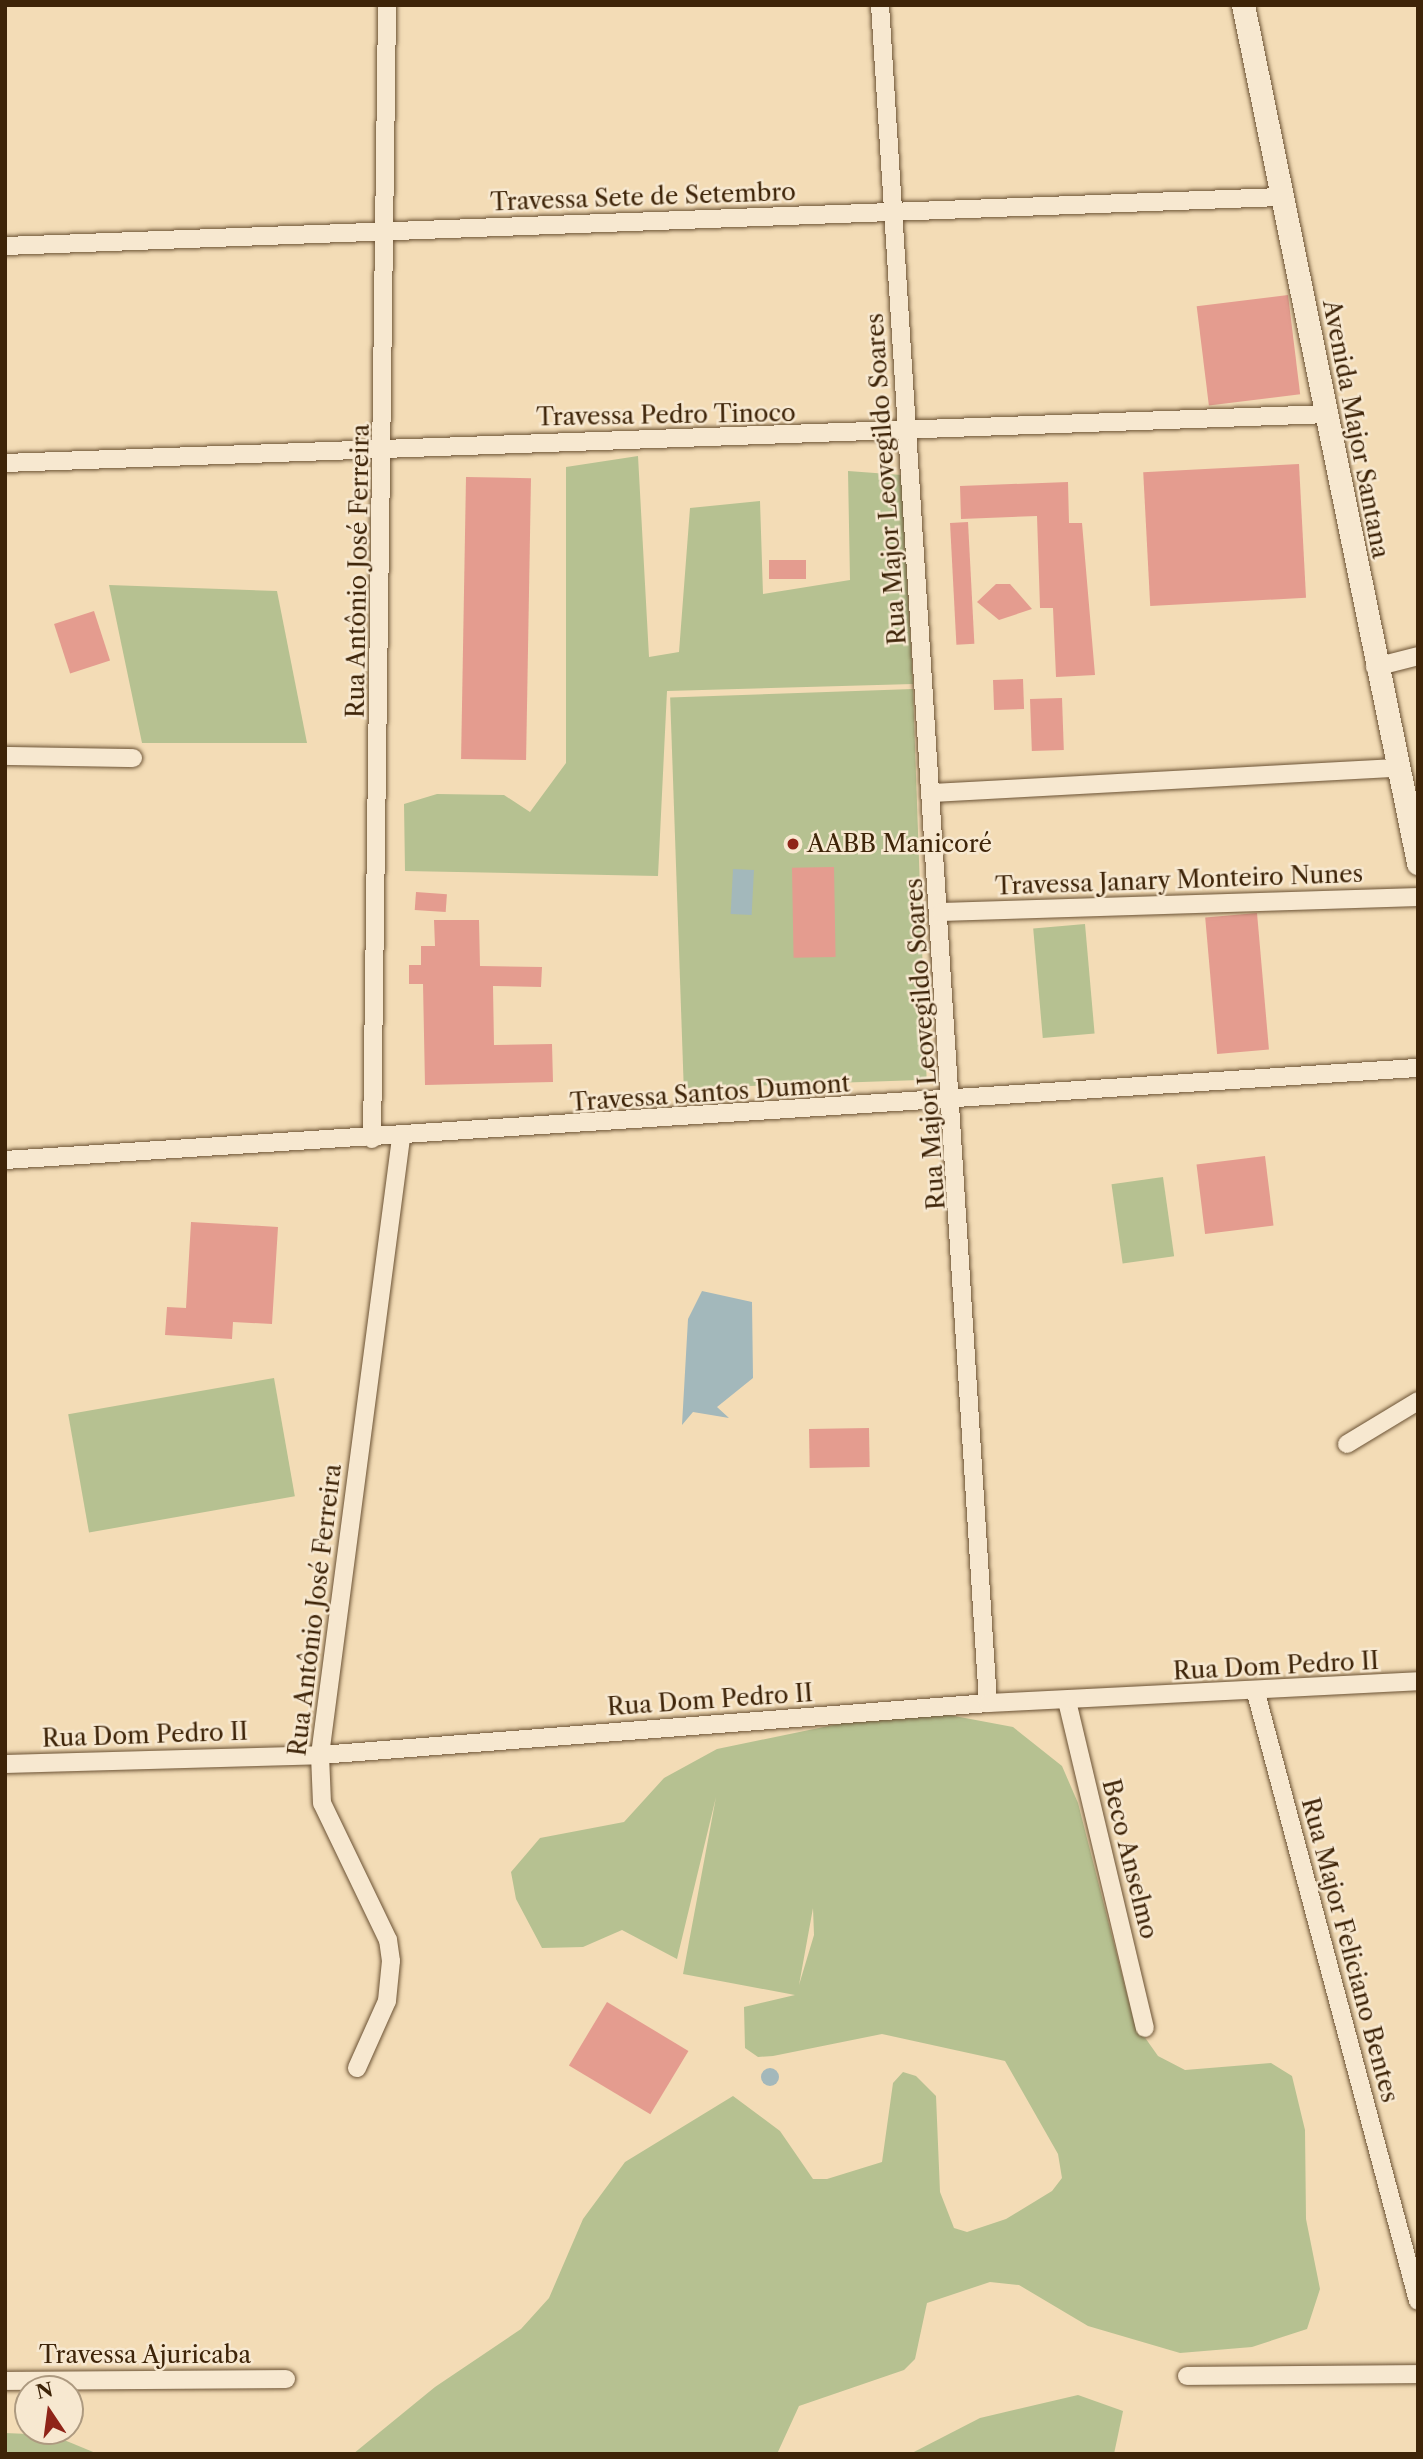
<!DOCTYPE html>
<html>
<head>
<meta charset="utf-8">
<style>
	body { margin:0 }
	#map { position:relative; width:1423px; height:2459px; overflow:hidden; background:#f3dcb6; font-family:"Libre Caslon Text",serif }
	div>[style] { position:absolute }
	.green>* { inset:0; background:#b6c191; transform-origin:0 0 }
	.water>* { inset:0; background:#a3b8bb; transform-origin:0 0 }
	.round { border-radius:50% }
	.building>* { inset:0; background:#e49c8f; transform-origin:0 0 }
	.roads { filter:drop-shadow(0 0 2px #6b5234) drop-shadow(0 0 2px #6b5234) }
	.minor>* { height:18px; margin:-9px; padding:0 9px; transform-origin:9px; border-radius:9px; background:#f7e8d0 }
	.tertiary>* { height:23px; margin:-11.5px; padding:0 11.5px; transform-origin:11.5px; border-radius:11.5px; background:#f7e8d0 }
	.dots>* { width:19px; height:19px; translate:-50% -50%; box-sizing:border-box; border:4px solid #f7e8d0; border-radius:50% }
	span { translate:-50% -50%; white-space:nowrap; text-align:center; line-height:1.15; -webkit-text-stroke:5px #f7e8d0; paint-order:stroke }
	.street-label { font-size:24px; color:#3e2408 }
	.poi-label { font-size:24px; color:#3e2408 }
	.left { translate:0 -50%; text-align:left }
	.frame { position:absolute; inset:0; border:7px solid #3e2408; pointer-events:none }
	.north { position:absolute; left:14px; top:2375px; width:70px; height:70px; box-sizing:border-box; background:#f7e8d0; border:2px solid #ad9a80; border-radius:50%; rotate:347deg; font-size:19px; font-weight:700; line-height:28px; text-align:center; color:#3e2408 }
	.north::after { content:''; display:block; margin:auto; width:24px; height:32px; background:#8f2418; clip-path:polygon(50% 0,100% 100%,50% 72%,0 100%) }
</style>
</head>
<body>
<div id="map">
	<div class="green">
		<i style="clip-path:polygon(638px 456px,649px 657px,679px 652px,690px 508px,760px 501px,763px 594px,850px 580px,848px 471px,902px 475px,913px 684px,667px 691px,658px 876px,405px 871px,404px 804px,437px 794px,504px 795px,530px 812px,566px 763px,566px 467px)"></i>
		<i style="clip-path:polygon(109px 585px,277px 591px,307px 743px,142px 743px)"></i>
		<i style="left:913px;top:689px;width:391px;height:243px;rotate:88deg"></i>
		<i style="left:1085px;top:924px;width:110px;height:52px;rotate:85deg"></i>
		<i style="left:1163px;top:1177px;width:80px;height:52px;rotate:82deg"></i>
		<i style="left:274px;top:1378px;width:120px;height:209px;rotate:80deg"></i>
		<i style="clip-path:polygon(evenodd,949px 1715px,1013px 1727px,1062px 1766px,1078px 1803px,1134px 2022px,1158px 2056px,1185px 2070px,1271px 2063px,1292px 2076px,1305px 2130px,1306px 2219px,1320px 2289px,1307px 2329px,1252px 2347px,1180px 2353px,1088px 2326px,1019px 2285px,990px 2282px,927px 2303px,915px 2359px,904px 2370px,799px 2406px,777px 2454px,353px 2454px,435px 2387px,521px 2329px,549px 2298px,583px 2219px,625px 2162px,733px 2096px,780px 2131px,813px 2179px,827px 2179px,882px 2162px,893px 2083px,903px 2072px,916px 2076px,936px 2096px,940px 2192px,954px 2228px,967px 2232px,1006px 2219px,1052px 2191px,1062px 2178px,1058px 2154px,1005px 2061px,882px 2034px,773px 2056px,758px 2057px,745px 2048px,744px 2007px,795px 1995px,683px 1974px,716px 1797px,677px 1959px,622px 1930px,583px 1947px,542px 1948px,516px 1899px,511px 1872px,540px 1838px,624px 1822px,664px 1778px,717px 1749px,843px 1723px,949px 1715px,813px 1908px,814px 1935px,799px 1985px,813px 1908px)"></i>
		<i style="clip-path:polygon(1078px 2395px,1123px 2411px,1114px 2454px,910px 2454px,980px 2418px)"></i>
		<i style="clip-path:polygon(5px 2433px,52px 2435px,98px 2454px,5px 2454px)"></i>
	</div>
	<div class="water">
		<i style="left:733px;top:869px;width:21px;height:45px;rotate:3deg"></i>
		<i style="clip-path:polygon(702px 1291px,752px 1302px,753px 1378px,717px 1407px,729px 1418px,693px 1412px,682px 1425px,688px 1319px)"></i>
		<i class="round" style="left:761px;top:2068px;width:18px;height:18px"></i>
	</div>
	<div class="building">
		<i style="left:1288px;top:295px;width:100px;height:92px;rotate:83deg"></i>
		<i style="left:1299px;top:464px;width:134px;height:156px;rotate:87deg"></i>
		<i style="left:466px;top:477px;width:65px;height:282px;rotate:1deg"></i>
		<i style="clip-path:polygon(1068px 482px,1069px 523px,1082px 523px,1095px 675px,1056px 677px,1053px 608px,1040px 608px,1037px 516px,961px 519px,960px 486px)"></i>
		<i style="left:968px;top:522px;width:122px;height:18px;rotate:87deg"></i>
		<i style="left:806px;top:560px;width:19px;height:37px;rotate:90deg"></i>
		<i style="clip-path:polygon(996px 584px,1010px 584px,1032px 609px,999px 620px,977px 602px)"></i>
		<i style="left:94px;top:611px;width:52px;height:42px;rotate:72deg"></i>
		<i style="left:1023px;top:679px;width:30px;height:30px;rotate:88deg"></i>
		<i style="left:1062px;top:698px;width:52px;height:32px;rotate:88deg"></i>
		<i style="left:834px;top:867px;width:90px;height:42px;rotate:89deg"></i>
		<i style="left:416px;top:892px;width:31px;height:18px;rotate:4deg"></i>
		<i style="left:1257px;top:913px;width:137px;height:52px;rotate:85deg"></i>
		<i style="clip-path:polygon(434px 920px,479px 920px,480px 966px,542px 967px,541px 987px,493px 986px,494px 1045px,552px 1044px,553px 1082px,425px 1085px,423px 984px,409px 984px,409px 965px,421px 965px,421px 946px,435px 946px)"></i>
		<i style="left:1265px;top:1156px;width:70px;height:69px;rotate:83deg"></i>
		<i style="clip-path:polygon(191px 1222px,278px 1227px,272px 1324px,233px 1322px,232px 1339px,165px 1335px,167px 1307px,186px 1308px)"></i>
		<i style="left:869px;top:1428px;width:39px;height:60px;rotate:89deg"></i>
		<i style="left:607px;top:2002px;width:95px;height:74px;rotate:31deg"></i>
	</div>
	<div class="roads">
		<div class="minor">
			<i style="left:880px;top:5px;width:1701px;rotate:86.36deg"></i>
			<i style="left:5px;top:246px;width:1278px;rotate:-2.2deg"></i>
			<i style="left:5px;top:463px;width:1324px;rotate:-2.12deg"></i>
			<i style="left:1375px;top:667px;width:44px;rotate:-14.3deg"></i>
			<i style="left:5px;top:756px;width:128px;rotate:0.9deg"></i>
			<i style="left:932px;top:793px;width:465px;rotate:-3.1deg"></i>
			<i style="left:942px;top:912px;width:476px;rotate:-1.8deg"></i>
			<i style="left:372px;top:1139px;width:1134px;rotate:-89.24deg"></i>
			<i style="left:5px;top:1160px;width:1416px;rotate:-3.73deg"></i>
			<i style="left:1347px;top:1444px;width:83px;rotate:-31.2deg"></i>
			<i style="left:1256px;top:1693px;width:629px;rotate:75.08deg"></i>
			<i style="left:1067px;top:1701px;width:336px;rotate:76.6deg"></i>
			<i style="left:5px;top:1764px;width:315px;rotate:-1.6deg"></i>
			<i style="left:320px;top:1755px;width:670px;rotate:-4.45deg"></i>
			<i style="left:988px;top:1703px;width:431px;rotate:-2.9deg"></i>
			<i style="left:357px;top:2068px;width:73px;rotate:-65.9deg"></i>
			<i style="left:387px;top:2001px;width:40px;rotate:-84.3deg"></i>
			<i style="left:391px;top:1961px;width:21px;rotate:-98deg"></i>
			<i style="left:388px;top:1940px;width:152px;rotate:-115.7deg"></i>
			<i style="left:322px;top:1803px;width:48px;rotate:-92.4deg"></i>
			<i style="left:320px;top:1755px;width:622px;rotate:-82.52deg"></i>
			<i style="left:1187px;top:2376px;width:231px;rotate:-0.5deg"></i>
			<i style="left:5px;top:2381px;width:281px;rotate:-0.4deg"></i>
		</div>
		<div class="tertiary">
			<i style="left:1243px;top:5px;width:876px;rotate:78.47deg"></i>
		</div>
	</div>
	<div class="dots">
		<i style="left:793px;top:844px;background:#8f2418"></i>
	</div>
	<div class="street-label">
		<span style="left:643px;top:197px;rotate:-2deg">Travessa Sete de Setembro</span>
		<span style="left:666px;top:415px;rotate:-1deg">Travessa Pedro Tinoco</span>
		<span style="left:1356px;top:429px;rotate:79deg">Avenida Major Santana</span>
		<span style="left:886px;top:479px;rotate:-94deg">Rua Major Leovegildo Soares</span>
		<span style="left:358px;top:571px;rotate:-89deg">Rua Antônio José Ferreira</span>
		<span style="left:1179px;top:880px;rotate:-2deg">Travessa Janary Monteiro Nunes</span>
		<span style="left:925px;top:1044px;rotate:-94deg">Rua Major Leovegildo Soares</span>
		<span style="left:710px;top:1093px;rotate:-4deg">Travessa Santos Dumont</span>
		<span style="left:315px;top:1610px;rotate:-83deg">Rua Antônio José Ferreira</span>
		<span style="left:1276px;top:1666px;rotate:-3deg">Rua Dom Pedro II</span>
		<span style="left:710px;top:1700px;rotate:-4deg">Rua Dom Pedro II</span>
		<span style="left:145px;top:1735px;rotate:-2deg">Rua Dom Pedro II</span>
		<span style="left:1130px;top:1859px;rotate:76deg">Beco Anselmo</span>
		<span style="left:1350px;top:1950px;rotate:75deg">Rua Major Feliciano Bentes</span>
		<span style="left:145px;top:2355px">Travessa Ajuricaba</span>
	</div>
	<div class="poi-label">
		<span class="left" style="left:807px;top:844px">AABB Manicoré</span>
	</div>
	<div class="frame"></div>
	<div class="north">N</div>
</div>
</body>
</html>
